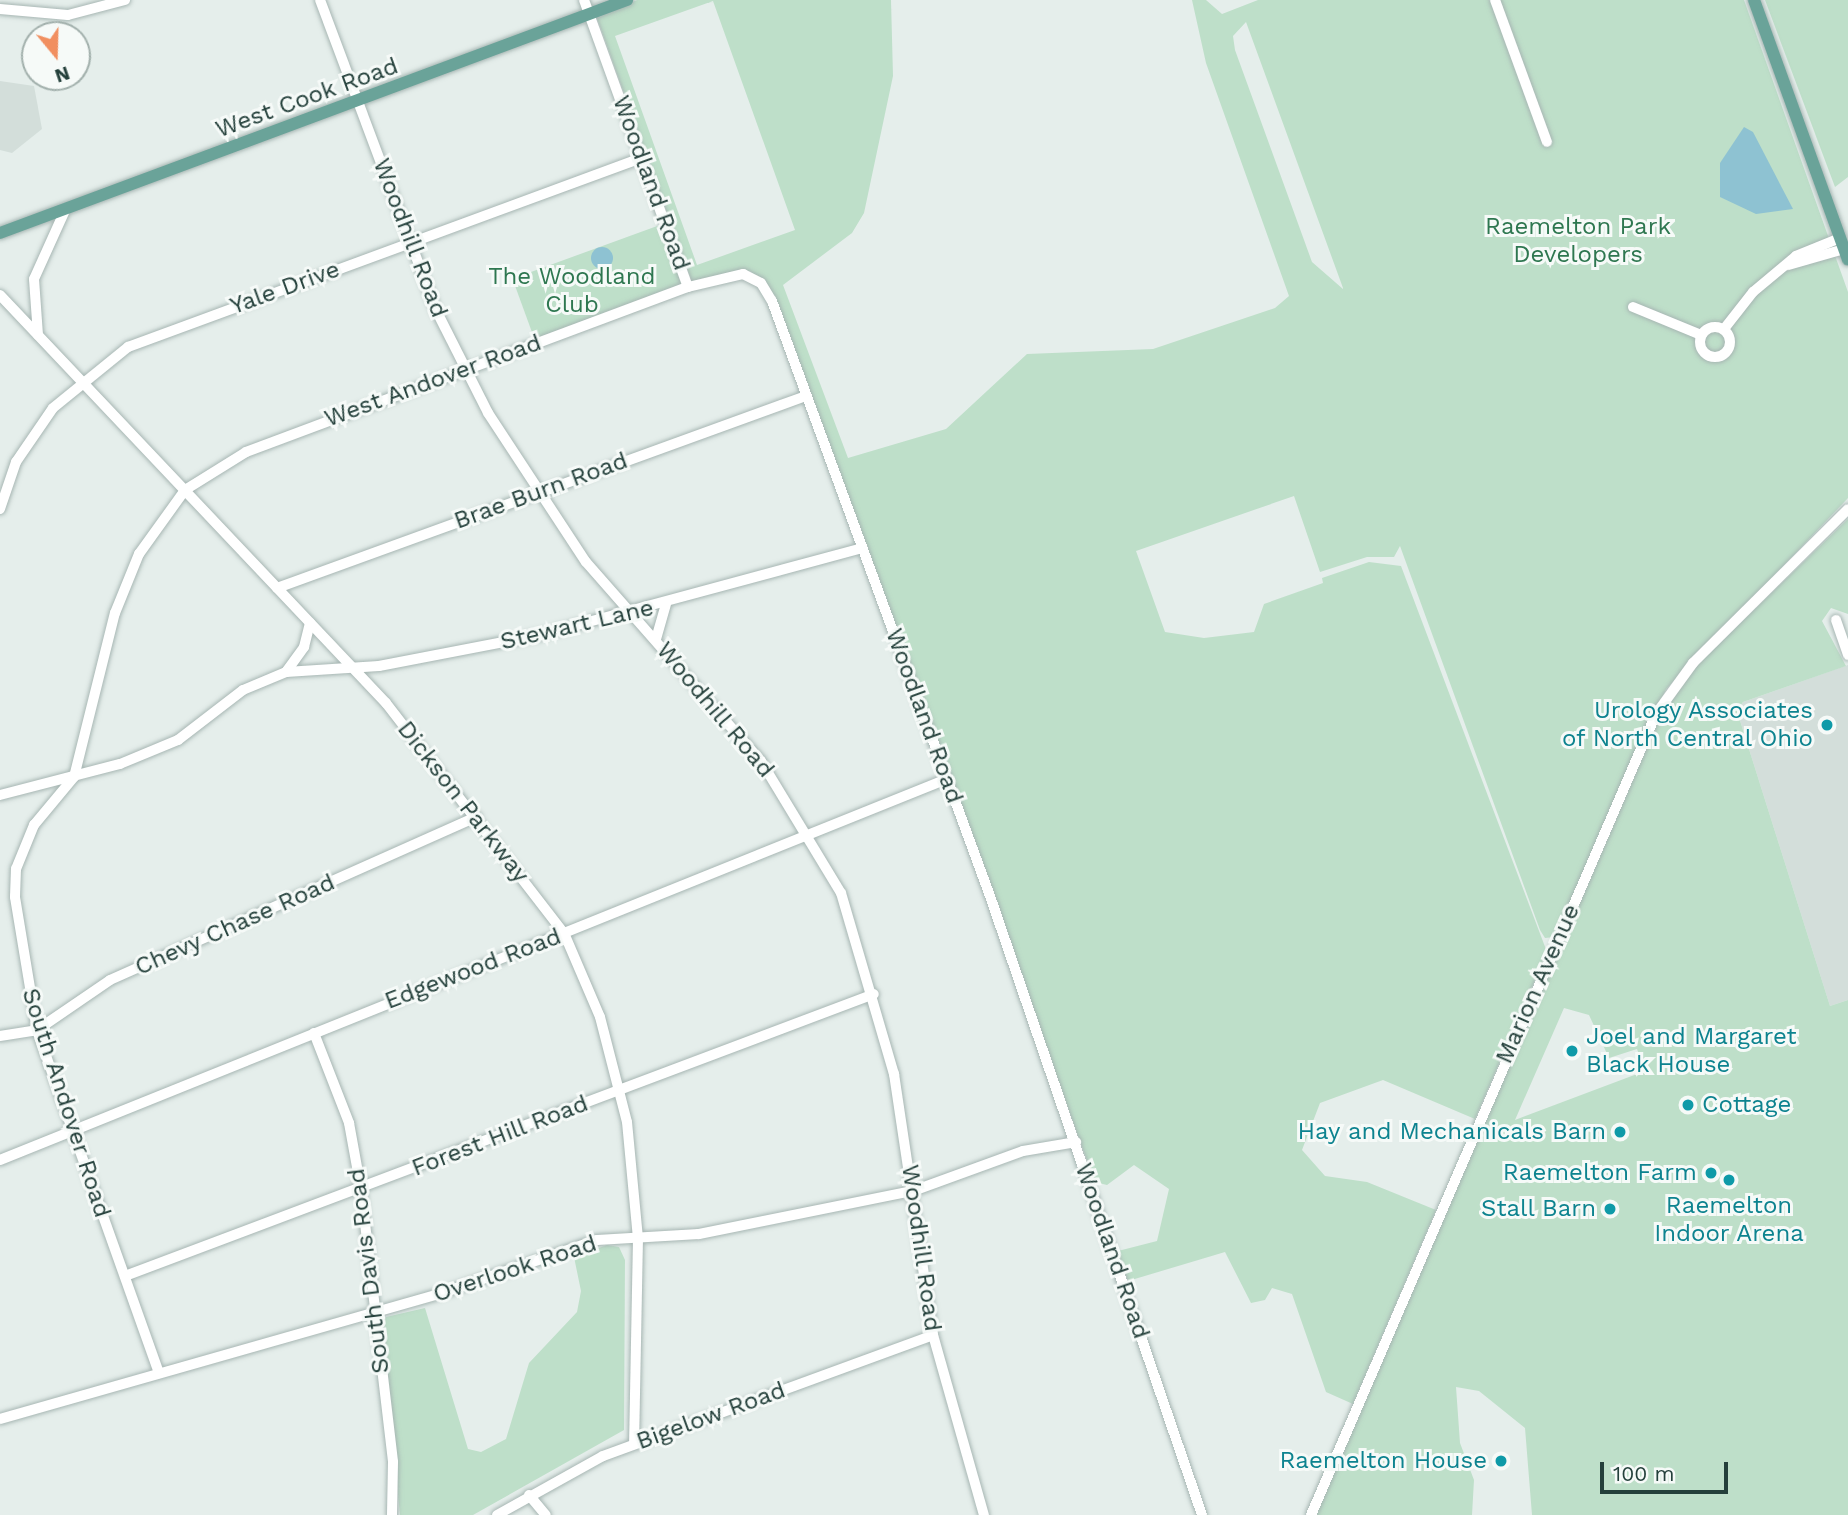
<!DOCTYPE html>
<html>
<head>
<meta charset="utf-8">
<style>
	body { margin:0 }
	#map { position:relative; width:1848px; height:1515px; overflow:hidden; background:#e5eeeb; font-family:"Work Sans",sans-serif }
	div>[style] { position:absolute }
	.built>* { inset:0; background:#d3deda }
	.green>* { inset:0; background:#bedfc9; transform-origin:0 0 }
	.water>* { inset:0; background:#8ec2d2 }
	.round { border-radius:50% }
	.roads { filter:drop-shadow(0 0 2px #a7b6b3) drop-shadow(0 0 2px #a7b6b3) }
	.minor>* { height:10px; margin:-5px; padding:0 5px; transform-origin:5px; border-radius:5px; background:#fff }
	.minor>.ring { margin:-5px; padding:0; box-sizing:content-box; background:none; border:10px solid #fff; border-radius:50% }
	.major>* { height:12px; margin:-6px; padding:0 6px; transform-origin:6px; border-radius:6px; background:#6aa399 }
	.dots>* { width:19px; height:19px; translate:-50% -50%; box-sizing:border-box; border:4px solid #f6faf8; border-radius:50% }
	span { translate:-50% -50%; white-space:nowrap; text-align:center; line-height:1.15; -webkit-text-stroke:6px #f6faf8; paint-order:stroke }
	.street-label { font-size:24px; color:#24403b }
	.park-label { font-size:24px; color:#2e7750 }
	.culture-label { font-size:24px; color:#0d838f }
	.right { translate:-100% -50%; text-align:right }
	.left { translate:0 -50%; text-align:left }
	.north { position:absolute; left:21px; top:21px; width:70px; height:70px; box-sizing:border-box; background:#f6faf8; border:2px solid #a2b0ac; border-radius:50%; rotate:161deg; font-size:19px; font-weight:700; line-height:28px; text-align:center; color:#24403b }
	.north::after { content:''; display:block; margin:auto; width:24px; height:32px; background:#f18f60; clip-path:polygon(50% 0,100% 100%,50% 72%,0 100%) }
	.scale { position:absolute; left:1600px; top:1462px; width:128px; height:32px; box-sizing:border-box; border:4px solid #24403b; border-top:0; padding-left:9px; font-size:21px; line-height:24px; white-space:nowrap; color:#24403b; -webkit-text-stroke:5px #f6faf8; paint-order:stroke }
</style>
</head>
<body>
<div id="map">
	<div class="built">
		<i style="clip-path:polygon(0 81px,34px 86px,42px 129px,12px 153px,0 150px)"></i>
		<i style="clip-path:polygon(1848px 665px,1848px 1000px,1830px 1006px,1737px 711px,1743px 702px)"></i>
	</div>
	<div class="green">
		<i style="clip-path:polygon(evenodd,637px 0,891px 0,893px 76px,864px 213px,852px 233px,783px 285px,848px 458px,946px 429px,1027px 354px,1153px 349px,1275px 308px,1289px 296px,1206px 63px,1192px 0,1206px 0,1222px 14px,1258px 0,1744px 0,1848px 292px,1848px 498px,1666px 689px,1554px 937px,1545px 938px,1540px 930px,1400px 546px,1394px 557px,1367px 557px,1320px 572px,1294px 496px,1136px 551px,1165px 632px,1204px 638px,1254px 632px,1264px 604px,1323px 583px,1322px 578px,1369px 562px,1401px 566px,1547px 952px,1475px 1119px,1383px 1080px,1320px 1103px,1302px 1150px,1325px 1176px,1367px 1182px,1436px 1210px,1353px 1404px,1326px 1392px,1292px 1294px,1272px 1288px,1265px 1300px,1251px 1303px,1225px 1252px,1128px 1281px,1118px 1251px,1157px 1241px,1169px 1189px,1134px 1165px,1107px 1185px,1095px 1182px,772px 292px,750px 271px,692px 282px,597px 18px,637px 0,713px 1px,795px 230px,697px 265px,615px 36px,713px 1px,637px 0,1246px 22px,1343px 288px,1343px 289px,1312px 262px,1235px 50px,1233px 36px,1246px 22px)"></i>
		<i style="clip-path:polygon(1765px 0,1848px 0,1848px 177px,1835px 187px)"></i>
		<i style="left:660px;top:225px;width:64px;height:157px;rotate:70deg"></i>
		<i style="clip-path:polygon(evenodd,1848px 519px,1848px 614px,1831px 608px,1822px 621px,1846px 666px,1743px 702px,1737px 711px,1830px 1006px,1848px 1000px,1848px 1515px,1532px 1515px,1525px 1428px,1479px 1391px,1456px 1387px,1460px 1443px,1474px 1480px,1472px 1515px,1316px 1515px,1663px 711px,1698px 664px,1848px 519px,1564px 1008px,1589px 1015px,1609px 1058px,1637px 1049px,1645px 1071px,1515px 1120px,1564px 1008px)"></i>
		<i style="clip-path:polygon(607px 1245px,619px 1247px,625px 1260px,624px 1430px,473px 1515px,400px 1515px,382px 1326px,386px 1317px,425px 1308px,468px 1449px,481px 1452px,506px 1439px,529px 1363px,577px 1312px,581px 1291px,574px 1257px)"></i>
	</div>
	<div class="water">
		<i style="clip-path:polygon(1744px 127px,1753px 132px,1793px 209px,1756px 214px,1720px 197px,1720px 163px)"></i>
		<i class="round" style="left:591px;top:247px;width:22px;height:22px"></i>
	</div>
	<div class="roads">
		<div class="minor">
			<i style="left:320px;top:0;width:331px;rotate:69.5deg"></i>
			<i style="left:436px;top:310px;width:115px;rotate:63.2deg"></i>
			<i style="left:488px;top:413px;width:178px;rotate:56.7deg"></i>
			<i style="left:586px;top:562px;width:265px;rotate:48.7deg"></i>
			<i style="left:761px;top:761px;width:154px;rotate:58.8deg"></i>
			<i style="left:841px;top:893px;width:189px;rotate:73.7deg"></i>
			<i style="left:894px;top:1074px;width:264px;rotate:81.5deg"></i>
			<i style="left:933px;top:1335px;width:187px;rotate:74.2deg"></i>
			<i style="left:584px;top:0;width:305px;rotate:70.1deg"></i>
			<i style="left:1495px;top:0;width:151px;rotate:69.9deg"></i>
			<i style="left:0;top:9px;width:68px;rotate:5deg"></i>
			<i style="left:68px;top:15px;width:59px;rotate:-14.7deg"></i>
			<i style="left:1788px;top:265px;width:58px;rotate:-15.9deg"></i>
			<i style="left:0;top:295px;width:562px;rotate:46.59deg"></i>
			<i style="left:386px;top:703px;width:291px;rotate:52.3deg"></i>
			<i style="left:564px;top:933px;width:91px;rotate:66.8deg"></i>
			<i style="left:600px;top:1017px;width:108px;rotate:75.6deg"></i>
			<i style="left:627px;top:1122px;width:117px;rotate:84.6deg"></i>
			<i style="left:638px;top:1238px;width:205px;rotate:91.1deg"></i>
			<i style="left:1633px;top:307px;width:74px;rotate:22.4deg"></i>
			<i class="ring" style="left:1700px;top:327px;width:20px;height:20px"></i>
			<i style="left:1724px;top:329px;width:47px;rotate:-51.9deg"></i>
			<i style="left:1753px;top:292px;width:56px;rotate:-39.9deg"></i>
			<i style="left:1796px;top:256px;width:48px;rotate:-22.2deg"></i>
			<i style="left:38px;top:335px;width:56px;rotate:-94.1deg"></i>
			<i style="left:34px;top:279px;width:78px;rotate:-65.7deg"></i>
			<i style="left:0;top:509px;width:50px;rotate:-71.2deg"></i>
			<i style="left:16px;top:462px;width:65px;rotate:-55.6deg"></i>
			<i style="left:53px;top:408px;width:97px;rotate:-39.1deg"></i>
			<i style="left:128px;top:347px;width:547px;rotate:-20.22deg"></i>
			<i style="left:277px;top:588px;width:563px;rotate:-19.95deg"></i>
			<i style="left:1836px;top:620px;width:37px;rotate:71deg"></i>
			<i style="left:656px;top:639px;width:37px;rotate:-74deg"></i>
			<i style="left:286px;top:672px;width:93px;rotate:-3.7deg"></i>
			<i style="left:379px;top:666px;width:164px;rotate:-10.9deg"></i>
			<i style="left:540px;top:635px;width:334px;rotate:-15.1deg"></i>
			<i style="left:0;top:795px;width:124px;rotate:-14.5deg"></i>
			<i style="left:120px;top:764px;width:63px;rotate:-22.5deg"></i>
			<i style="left:178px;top:740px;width:82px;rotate:-37.6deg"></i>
			<i style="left:243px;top:690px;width:47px;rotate:-22.7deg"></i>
			<i style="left:286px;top:672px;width:31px;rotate:-54deg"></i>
			<i style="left:304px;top:647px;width:25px;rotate:-76deg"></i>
			<i style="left:314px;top:1033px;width:97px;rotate:68.7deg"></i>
			<i style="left:349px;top:1123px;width:67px;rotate:79.7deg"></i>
			<i style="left:361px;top:1189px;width:275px;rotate:83.3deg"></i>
			<i style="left:393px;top:1462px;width:53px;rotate:91.1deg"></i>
			<i style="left:0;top:1036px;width:37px;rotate:-9deg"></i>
			<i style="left:37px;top:1030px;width:88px;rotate:-34.4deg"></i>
			<i style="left:110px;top:980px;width:401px;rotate:-24deg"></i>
			<i style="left:0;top:1160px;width:1021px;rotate:-21.92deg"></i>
			<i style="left:125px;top:1276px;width:800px;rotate:-20.63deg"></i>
			<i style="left:159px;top:1373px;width:364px;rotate:-109.6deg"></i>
			<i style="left:37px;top:1030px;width:135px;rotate:-99.4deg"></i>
			<i style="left:15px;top:897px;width:28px;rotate:-88deg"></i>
			<i style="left:16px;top:869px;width:48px;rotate:-67.8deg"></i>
			<i style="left:34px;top:825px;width:62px;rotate:-50.2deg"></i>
			<i style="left:74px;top:777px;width:169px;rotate:-76deg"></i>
			<i style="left:115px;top:613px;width:64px;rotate:-67.9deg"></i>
			<i style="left:139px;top:554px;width:79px;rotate:-54.3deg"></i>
			<i style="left:185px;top:490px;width:72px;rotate:-31.9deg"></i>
			<i style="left:246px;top:452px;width:472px;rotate:-20.5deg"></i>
			<i style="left:688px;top:287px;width:57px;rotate:-13.3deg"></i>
			<i style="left:743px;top:274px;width:20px;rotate:27deg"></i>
			<i style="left:761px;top:283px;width:21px;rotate:59deg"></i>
			<i style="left:772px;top:301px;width:634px;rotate:69.88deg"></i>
			<i style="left:990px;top:896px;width:654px;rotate:71.09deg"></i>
			<i style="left:0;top:1419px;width:456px;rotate:-15.9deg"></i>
			<i style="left:439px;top:1294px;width:167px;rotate:-18.9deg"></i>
			<i style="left:597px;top:1240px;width:102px;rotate:-3.4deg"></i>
			<i style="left:699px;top:1234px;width:218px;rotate:-11.4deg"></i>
			<i style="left:913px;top:1191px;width:117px;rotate:-20deg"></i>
			<i style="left:1023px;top:1151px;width:54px;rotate:-9.6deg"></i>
			<i style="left:529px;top:1495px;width:26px;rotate:50deg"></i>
			<i style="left:497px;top:1515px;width:121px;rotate:-29.1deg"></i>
			<i style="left:603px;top:1456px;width:351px;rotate:-20.1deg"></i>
			<i style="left:1311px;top:1515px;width:872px;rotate:-66.7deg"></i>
			<i style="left:1656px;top:714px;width:63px;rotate:-54deg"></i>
			<i style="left:1693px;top:663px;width:218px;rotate:-44.8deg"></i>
		</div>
		<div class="major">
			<i style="left:1754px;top:0;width:276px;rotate:70.1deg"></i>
			<i style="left:0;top:233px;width:669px;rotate:-20.39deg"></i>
		</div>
	</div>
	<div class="dots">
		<i style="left:1827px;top:725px;background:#0f9aa8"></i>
		<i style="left:1572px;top:1051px;background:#0f9aa8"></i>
		<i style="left:1688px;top:1105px;background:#0f9aa8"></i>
		<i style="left:1620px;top:1132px;background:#0f9aa8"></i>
		<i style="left:1711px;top:1173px;background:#0f9aa8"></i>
		<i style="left:1729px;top:1180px;background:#0f9aa8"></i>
		<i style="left:1610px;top:1209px;background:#0f9aa8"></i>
		<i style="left:1501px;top:1461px;background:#0f9aa8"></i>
	</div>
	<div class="street-label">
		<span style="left:307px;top:98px;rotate:-20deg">West Cook Road</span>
		<span style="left:651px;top:183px;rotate:70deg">Woodland Road</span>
		<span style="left:410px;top:238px;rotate:69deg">Woodhill Road</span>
		<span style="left:285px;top:288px;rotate:-20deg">Yale Drive</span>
		<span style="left:433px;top:381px;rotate:-20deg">West Andover Road</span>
		<span style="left:541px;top:491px;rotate:-20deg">Brae Burn Road</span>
		<span style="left:577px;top:625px;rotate:-13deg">Stewart Lane</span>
		<span style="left:715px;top:710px;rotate:50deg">Woodhill Road</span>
		<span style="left:924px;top:716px;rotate:70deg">Woodland Road</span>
		<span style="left:463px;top:802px;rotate:52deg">Dickson Parkway</span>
		<span style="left:235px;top:925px;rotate:-24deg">Chevy Chase Road</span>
		<span style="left:473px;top:969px;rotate:-21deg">Edgewood Road</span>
		<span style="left:1538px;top:984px;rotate:-66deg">Marion Avenue</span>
		<span style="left:66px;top:1103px;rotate:72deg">South Andover Road</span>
		<span style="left:500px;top:1136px;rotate:-21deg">Forest Hill Road</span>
		<span style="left:921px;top:1248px;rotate:82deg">Woodhill Road</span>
		<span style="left:1112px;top:1251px;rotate:71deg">Woodland Road</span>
		<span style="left:515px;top:1269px;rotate:-18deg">Overlook Road</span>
		<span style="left:369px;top:1271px;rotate:-97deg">South Davis Road</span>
		<span style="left:711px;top:1416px;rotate:-20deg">Bigelow Road</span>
	</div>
	<div class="park-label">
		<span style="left:1578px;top:241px">Raemelton Park<br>Developers</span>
		<span style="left:572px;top:291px">The Woodland<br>Club</span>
	</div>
	<div class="culture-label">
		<span class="right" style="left:1813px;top:725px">Urology Associates<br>of North Central Ohio</span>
		<span class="left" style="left:1586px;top:1051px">Joel and Margaret<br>Black House</span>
		<span class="left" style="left:1702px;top:1105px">Cottage</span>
		<span class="right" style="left:1606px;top:1132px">Hay and Mechanicals Barn</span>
		<span class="right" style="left:1697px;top:1173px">Raemelton Farm</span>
		<span style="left:1729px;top:1220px">Raemelton<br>Indoor Arena</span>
		<span class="right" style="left:1596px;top:1209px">Stall Barn</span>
		<span class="right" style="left:1487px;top:1461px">Raemelton House</span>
	</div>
	<div class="north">N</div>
	<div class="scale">100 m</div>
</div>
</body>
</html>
